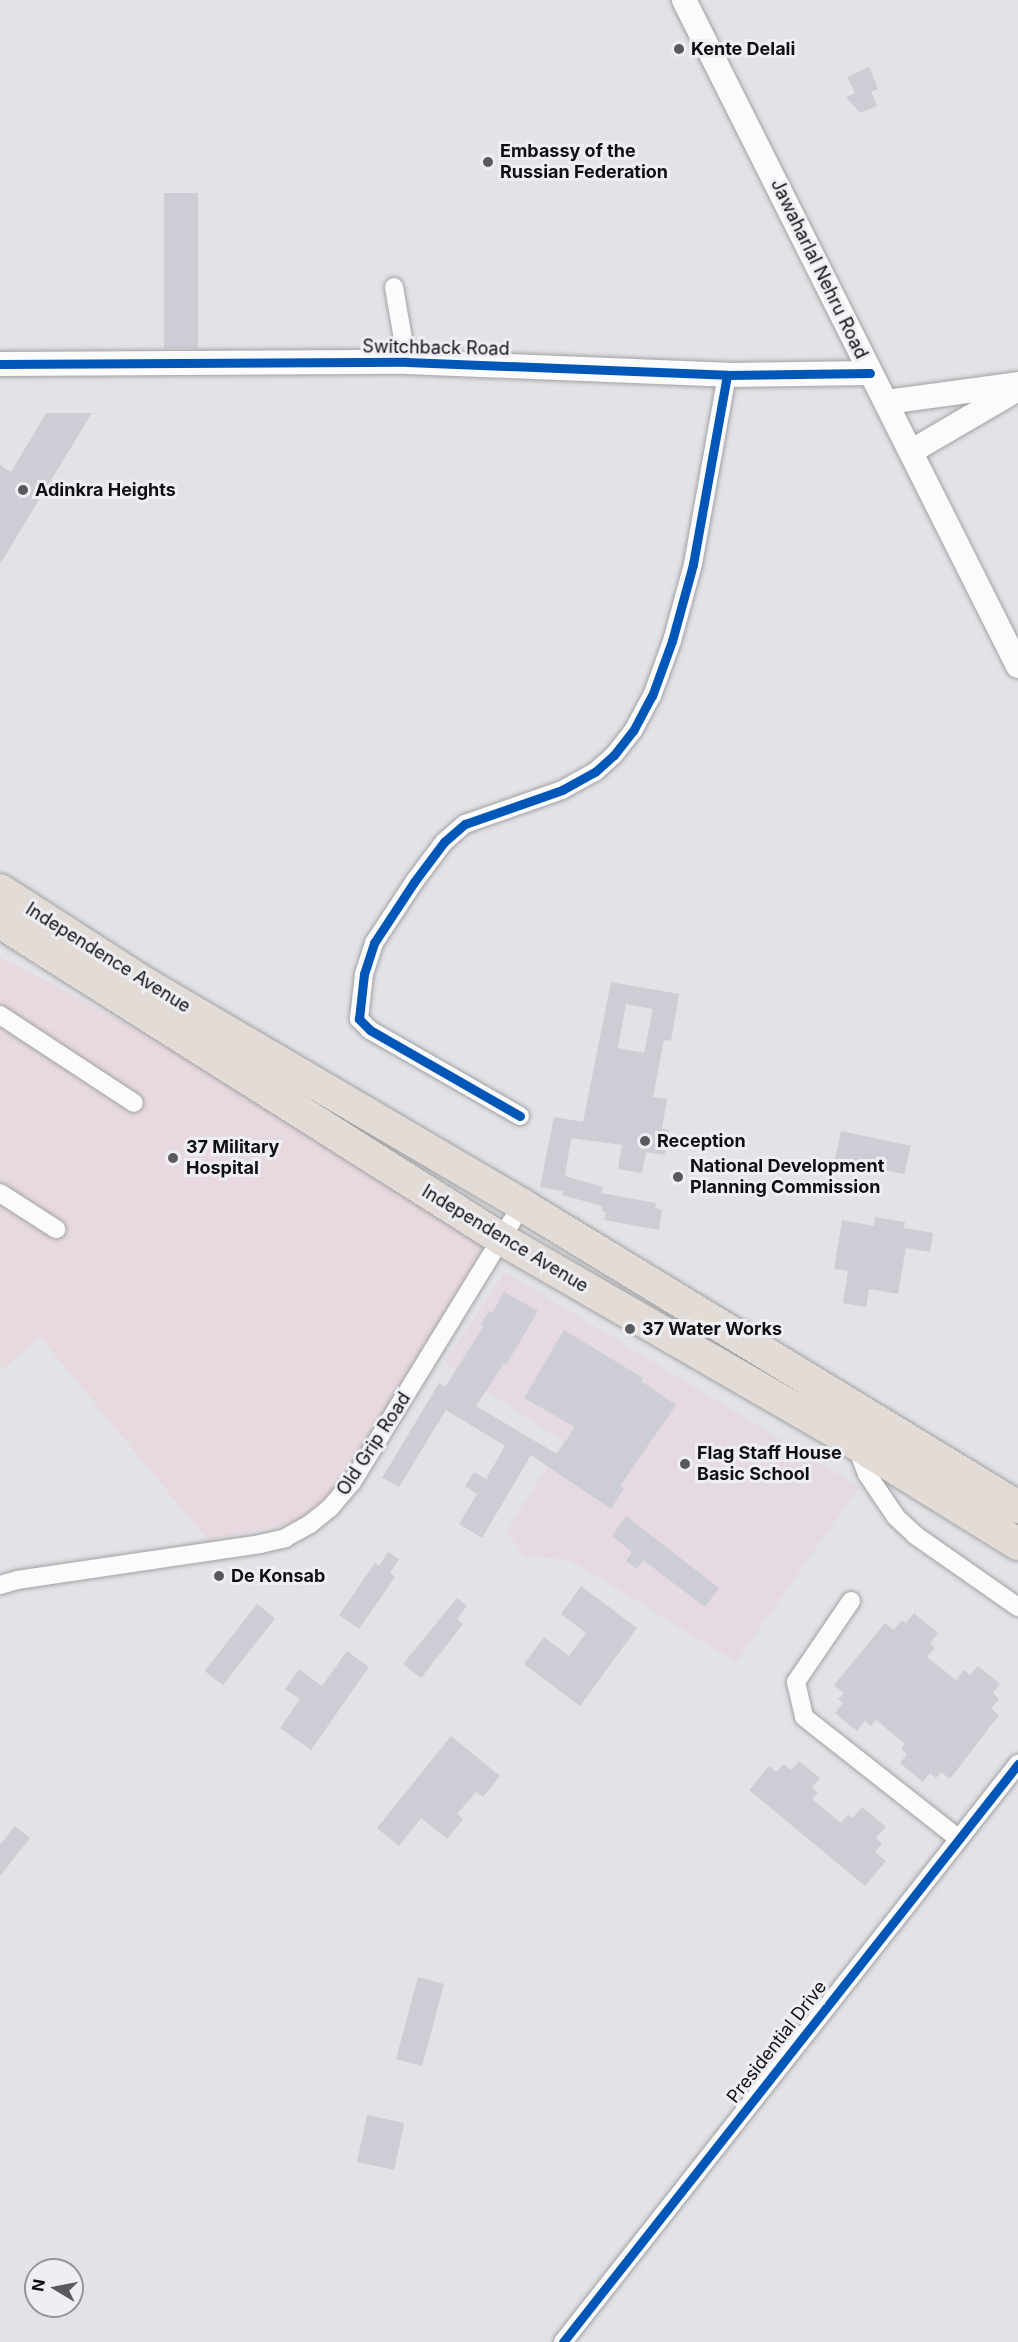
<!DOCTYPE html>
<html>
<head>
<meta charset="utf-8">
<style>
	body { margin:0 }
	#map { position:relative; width:1018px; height:2342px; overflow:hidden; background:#e2e3e7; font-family:Inter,sans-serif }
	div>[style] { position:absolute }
	.education>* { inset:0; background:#e5d9e3 }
	.medical>* { inset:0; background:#e7d9df }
	.building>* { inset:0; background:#cccdd5; transform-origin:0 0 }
	.roads { filter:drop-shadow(0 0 2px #a1a2a4) drop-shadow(0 0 2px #a1a2a4) }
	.street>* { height:18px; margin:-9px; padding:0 9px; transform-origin:9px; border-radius:9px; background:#fbfbfb }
	.secondary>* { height:24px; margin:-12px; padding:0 12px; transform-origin:12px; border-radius:12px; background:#fbfbfb }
	.highway>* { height:32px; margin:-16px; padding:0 16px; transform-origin:16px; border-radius:16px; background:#e2dbd6 }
	.cycleway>* { height:9px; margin:-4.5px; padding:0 4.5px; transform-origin:4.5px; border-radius:4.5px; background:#0057b8 }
	.dots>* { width:16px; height:16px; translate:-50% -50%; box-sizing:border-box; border:3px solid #eeeff5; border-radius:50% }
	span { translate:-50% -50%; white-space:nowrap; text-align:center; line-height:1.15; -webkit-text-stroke:6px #eeeff5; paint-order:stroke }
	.poi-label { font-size:18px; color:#101013; font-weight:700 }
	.left { translate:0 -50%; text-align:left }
	.street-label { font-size:18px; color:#101013 }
	.north { position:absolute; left:24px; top:2258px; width:60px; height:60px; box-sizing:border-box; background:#eeeff5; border:2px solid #95969b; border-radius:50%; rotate:280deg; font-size:16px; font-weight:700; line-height:24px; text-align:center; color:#101013 }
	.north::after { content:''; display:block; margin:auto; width:21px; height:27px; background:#5a5a5d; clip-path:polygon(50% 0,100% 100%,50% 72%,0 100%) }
</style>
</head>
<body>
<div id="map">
	<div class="education">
		<i style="clip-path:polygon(505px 1272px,859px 1487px,736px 1662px,570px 1560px,523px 1556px,507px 1530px,563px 1442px,444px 1363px)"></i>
	</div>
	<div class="medical">
		<i style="clip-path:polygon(0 957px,203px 1064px,490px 1251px,347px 1482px,307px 1520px,208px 1540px,40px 1337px,0 1371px)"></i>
	</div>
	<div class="building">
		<i style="clip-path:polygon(869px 67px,878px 89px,871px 92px,877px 106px,860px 113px,846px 97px,855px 93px,847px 77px)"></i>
		<i style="left:164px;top:193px;width:34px;height:155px"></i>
		<i style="clip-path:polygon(46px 413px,92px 413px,0 564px,0 465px,11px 472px)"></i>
		<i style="clip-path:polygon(evenodd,611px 982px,679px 994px,671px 1041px,664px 1040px,653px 1097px,667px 1099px,662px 1129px,669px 1130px,665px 1155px,646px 1152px,642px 1173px,618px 1169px,622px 1145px,571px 1138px,565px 1176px,603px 1187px,601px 1193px,656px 1203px,655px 1208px,662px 1210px,659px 1230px,604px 1220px,606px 1212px,602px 1211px,602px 1206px,562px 1195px,563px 1191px,540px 1187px,554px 1117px,583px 1122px,611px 982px,626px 1004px,653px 1009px,644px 1053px,618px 1048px,626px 1004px)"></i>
		<i style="left:841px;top:1131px;width:71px;height:29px;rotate:12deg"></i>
		<i style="clip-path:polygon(875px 1217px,905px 1222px,904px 1228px,933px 1233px,930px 1252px,906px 1248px,898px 1294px,869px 1289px,866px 1307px,843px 1303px,848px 1271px,834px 1269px,842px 1220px,874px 1226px)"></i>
		<i style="clip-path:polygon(504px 1292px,538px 1311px,506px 1365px,504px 1363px,476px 1406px,557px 1454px,575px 1427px,524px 1398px,564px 1330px,643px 1378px,641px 1381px,676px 1405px,620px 1486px,624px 1488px,611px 1509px,531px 1455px,482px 1538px,459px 1524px,477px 1494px,465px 1486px,474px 1472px,486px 1479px,505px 1446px,446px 1410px,399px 1487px,382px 1478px,439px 1383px,445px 1387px,484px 1326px,481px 1324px,489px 1311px,492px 1313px)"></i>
		<i style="clip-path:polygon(626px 1516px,719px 1588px,705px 1607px,643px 1560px,637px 1569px,626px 1561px,632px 1552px,612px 1536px)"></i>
		<i style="clip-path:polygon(388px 1552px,399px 1559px,390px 1573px,395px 1577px,359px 1629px,339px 1615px,375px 1563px,379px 1566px)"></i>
		<i style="clip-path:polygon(581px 1586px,637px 1628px,580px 1706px,524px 1664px,544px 1637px,569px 1656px,586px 1633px,561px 1614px)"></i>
		<i style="clip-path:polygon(457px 1598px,467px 1606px,457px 1619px,463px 1624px,421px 1678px,403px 1664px)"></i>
		<i style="left:257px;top:1604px;width:23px;height:85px;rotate:38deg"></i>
		<i style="clip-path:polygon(914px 1613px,938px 1633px,930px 1644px,935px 1648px,927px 1657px,956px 1680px,964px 1670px,970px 1675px,978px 1666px,1000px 1684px,993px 1693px,999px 1699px,991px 1709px,999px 1715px,950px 1779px,941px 1772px,936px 1778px,930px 1773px,923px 1782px,900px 1763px,907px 1754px,901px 1749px,905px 1744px,876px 1720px,871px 1726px,865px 1721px,857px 1731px,835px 1713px,843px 1703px,838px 1699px,844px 1693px,834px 1685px,885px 1623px,894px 1630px,902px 1620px,906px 1623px)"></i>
		<i style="clip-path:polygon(347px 1651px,369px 1667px,311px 1750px,280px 1728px,300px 1699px,285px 1689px,299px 1669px,322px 1686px)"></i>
		<i style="clip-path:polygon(451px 1736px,500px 1776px,483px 1797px,476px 1792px,457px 1814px,463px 1819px,447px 1839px,421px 1818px,399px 1846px,377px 1828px)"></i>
		<i style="clip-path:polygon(799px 1761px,820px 1778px,812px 1788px,818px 1793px,812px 1799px,841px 1823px,848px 1815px,853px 1818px,862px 1807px,886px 1827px,876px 1838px,882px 1843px,875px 1852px,886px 1861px,865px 1886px,749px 1790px,769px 1766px,777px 1772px,783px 1764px,791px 1770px)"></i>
		<i style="clip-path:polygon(15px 1826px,30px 1838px,0 1876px,0 1845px)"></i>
		<i style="left:418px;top:1977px;width:27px;height:85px;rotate:15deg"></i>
		<i style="left:367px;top:2115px;width:38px;height:48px;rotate:12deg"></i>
	</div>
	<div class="roads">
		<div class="street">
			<i style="left:394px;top:287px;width:76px;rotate:80.2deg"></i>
			<i style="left:0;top:1015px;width:160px;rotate:33.3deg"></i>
			<i style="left:520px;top:1116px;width:173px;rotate:-150.2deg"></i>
			<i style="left:370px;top:1030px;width:16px;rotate:-135deg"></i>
			<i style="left:359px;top:1019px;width:45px;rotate:-83.7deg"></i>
			<i style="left:364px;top:974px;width:33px;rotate:-72deg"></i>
			<i style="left:374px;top:943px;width:73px;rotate:-56.7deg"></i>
			<i style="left:414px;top:882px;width:50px;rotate:-53.1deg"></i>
			<i style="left:444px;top:842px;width:28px;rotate:-41deg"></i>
			<i style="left:465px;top:824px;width:103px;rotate:-19.3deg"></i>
			<i style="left:562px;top:790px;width:38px;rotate:-29deg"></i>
			<i style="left:595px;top:772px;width:25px;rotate:-42deg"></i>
			<i style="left:614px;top:755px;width:31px;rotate:-52deg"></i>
			<i style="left:633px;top:731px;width:40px;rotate:-62deg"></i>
			<i style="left:652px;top:696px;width:59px;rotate:-70deg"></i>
			<i style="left:672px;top:641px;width:80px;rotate:-74.7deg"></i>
			<i style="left:693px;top:564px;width:192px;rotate:-79.8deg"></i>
			<i style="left:0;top:1193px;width:67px;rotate:32.7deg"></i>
			<i style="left:856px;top:1445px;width:31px;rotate:69deg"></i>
			<i style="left:867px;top:1474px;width:52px;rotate:56deg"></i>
			<i style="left:896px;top:1517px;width:26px;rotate:43deg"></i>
			<i style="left:915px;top:1535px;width:126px;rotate:35deg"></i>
			<i style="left:0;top:1585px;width:18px;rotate:-16deg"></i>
			<i style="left:17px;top:1580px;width:246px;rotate:-8.4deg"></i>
			<i style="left:260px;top:1544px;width:26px;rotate:-13deg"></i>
			<i style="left:285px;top:1538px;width:29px;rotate:-29deg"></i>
			<i style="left:310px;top:1524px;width:26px;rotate:-39deg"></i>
			<i style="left:330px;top:1508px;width:34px;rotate:-50deg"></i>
			<i style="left:352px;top:1482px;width:325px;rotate:-58.5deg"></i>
			<i style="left:851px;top:1601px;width:98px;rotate:124.2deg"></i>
			<i style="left:796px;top:1682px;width:36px;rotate:77deg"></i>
			<i style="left:804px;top:1717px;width:197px;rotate:38.2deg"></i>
			<i style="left:563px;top:2342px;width:736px;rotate:-51.79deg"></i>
		</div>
		<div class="secondary">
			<i style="left:684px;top:0;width:745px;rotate:63.37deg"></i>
			<i style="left:0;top:364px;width:407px;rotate:-0.3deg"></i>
			<i style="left:407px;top:362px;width:320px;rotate:2.3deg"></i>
			<i style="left:727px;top:375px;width:143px;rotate:-0.8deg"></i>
			<i style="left:887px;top:402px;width:132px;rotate:-7.8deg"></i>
			<i style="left:912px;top:451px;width:123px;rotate:-30.3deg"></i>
		</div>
		<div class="highway">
			<i style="left:0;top:890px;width:174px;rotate:32.8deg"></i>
			<i style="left:146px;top:984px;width:436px;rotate:30.4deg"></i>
			<i style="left:522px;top:1205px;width:581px;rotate:31.34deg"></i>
			<i style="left:0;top:922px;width:595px;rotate:32.3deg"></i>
			<i style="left:503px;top:1240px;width:406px;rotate:30deg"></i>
			<i style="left:855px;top:1443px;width:192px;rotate:31.8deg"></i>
		</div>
	</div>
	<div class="cycleway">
		<i style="left:0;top:364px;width:407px;rotate:-0.3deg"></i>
		<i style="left:407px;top:362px;width:320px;rotate:2.3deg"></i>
		<i style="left:727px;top:375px;width:143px;rotate:-0.8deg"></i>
		<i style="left:520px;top:1116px;width:173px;rotate:-150.2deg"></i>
		<i style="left:370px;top:1030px;width:16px;rotate:-135deg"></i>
		<i style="left:359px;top:1019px;width:45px;rotate:-83.7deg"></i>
		<i style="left:364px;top:974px;width:33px;rotate:-72deg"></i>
		<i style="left:374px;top:943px;width:73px;rotate:-56.7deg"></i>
		<i style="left:414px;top:882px;width:50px;rotate:-53.1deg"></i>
		<i style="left:444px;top:842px;width:28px;rotate:-41deg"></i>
		<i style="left:465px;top:824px;width:103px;rotate:-19.3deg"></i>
		<i style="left:562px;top:790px;width:38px;rotate:-29deg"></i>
		<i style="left:595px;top:772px;width:25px;rotate:-42deg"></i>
		<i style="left:614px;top:755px;width:31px;rotate:-52deg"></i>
		<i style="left:633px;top:731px;width:40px;rotate:-62deg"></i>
		<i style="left:652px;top:696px;width:59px;rotate:-70deg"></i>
		<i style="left:672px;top:641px;width:80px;rotate:-74.7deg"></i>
		<i style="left:693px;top:564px;width:192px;rotate:-79.8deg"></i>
		<i style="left:563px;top:2342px;width:736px;rotate:-51.79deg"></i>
	</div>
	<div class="dots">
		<i style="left:679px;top:49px;background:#5a5a5d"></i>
		<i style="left:488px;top:162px;background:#5a5a5d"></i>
		<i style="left:23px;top:490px;background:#5a5a5d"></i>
		<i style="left:645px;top:1141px;background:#5a5a5d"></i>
		<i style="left:173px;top:1158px;background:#5a5a5d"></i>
		<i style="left:678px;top:1177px;background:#5a5a5d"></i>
		<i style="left:630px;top:1329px;background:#5a5a5d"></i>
		<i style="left:685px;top:1464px;background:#5a5a5d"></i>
		<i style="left:219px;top:1576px;background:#5a5a5d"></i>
	</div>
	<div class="poi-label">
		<span class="left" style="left:691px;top:49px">Kente Delali</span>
		<span class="left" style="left:500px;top:162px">Embassy of the<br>Russian Federation</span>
		<span class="left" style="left:35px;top:490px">Adinkra Heights</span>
		<span class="left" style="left:657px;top:1141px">Reception</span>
		<span class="left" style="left:186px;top:1158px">37 Military<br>Hospital</span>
		<span class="left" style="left:690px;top:1177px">National Development<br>Planning Commission</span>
		<span class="left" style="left:642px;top:1329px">37 Water Works</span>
		<span class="left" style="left:697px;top:1464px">Flag Staff House<br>Basic School</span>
		<span class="left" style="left:231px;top:1576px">De Konsab</span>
	</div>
	<div class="street-label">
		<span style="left:819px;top:269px;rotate:64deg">Jawaharlal Nehru Road</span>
		<span style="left:436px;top:348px;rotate:1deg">Switchback Road</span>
		<span style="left:108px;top:958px;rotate:32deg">Independence Avenue</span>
		<span style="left:505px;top:1239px;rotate:31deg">Independence Avenue</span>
		<span style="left:374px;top:1444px;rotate:-57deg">Old Grip Road</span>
		<span style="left:777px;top:2042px;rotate:-52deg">Presidential Drive</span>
	</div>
	<div class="north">N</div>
</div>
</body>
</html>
